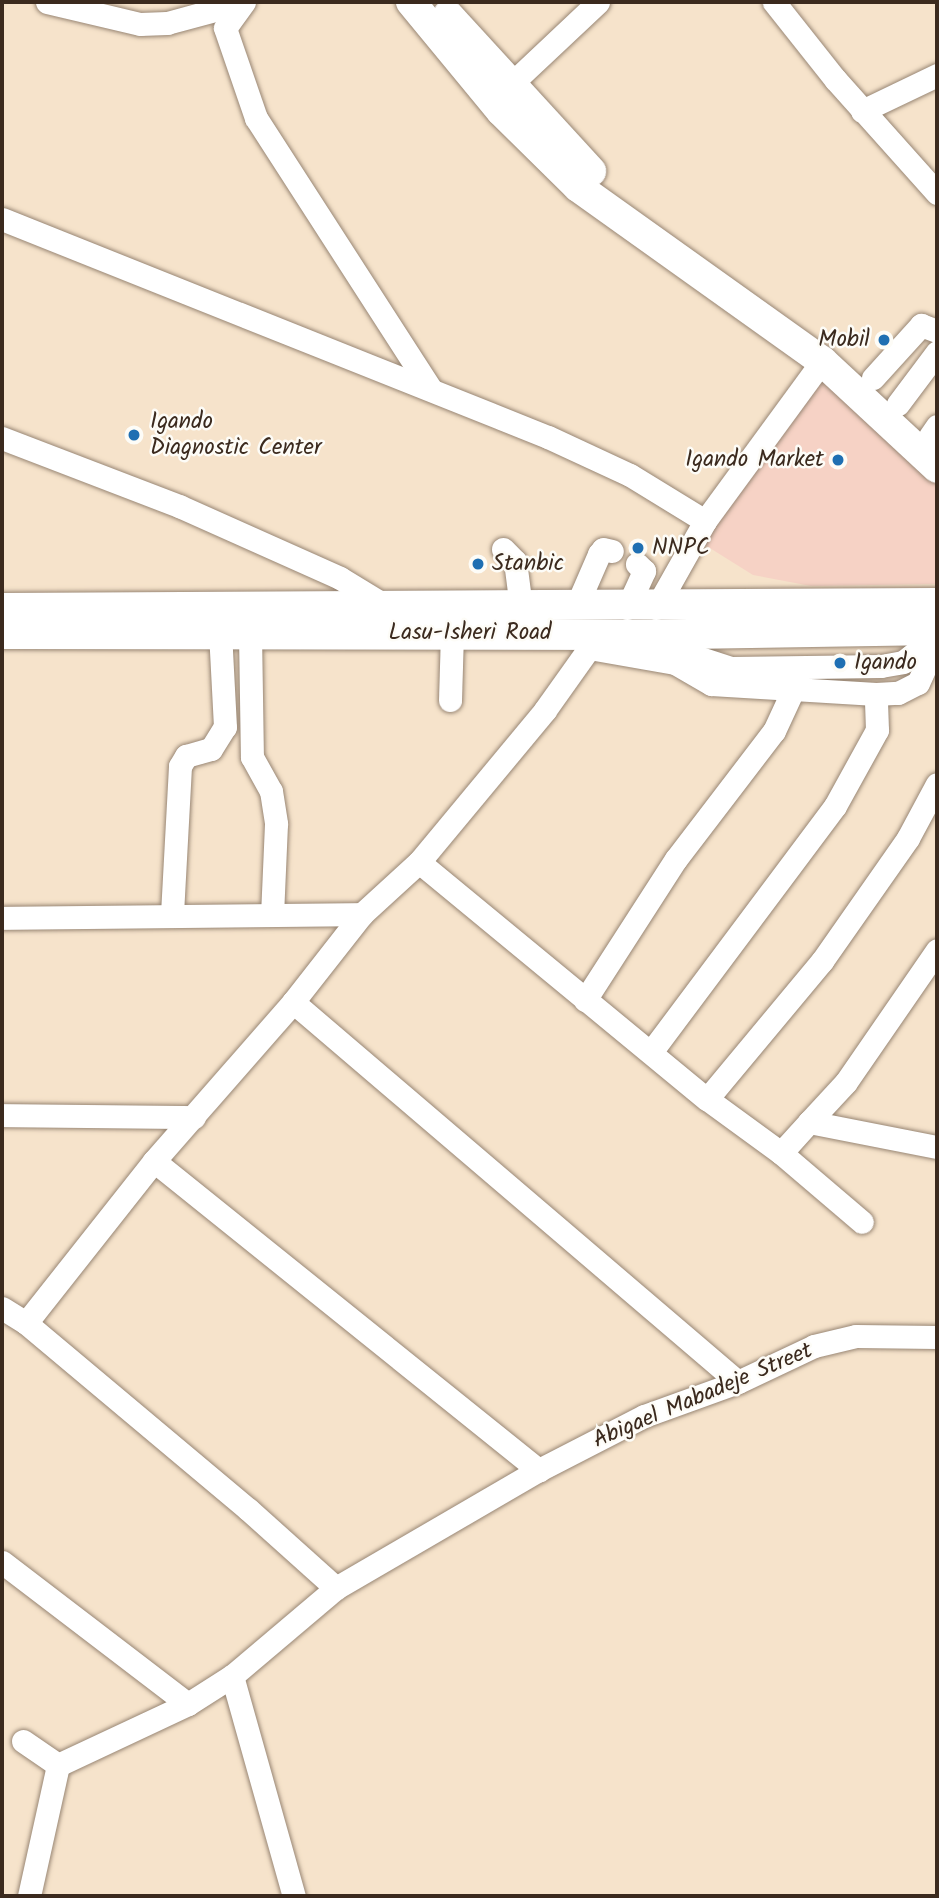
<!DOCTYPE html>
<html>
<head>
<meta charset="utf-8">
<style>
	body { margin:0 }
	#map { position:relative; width:939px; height:1898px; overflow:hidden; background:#f6e3cb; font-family:Kalam,sans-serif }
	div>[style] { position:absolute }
	.built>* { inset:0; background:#f6d2c5 }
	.roads { filter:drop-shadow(0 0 2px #988674) drop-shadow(0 0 2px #988674) }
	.minor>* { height:23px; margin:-11.5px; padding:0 11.5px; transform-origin:11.5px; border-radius:11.5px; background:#fff }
	.major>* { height:30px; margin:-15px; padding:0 15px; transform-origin:15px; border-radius:15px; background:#fff }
	.dots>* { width:19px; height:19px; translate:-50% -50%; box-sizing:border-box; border:4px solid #fdfcf7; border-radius:50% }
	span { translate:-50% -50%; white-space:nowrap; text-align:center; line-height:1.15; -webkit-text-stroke:5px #fdfcf7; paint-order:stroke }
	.poi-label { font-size:23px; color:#3b2a1e }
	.right { translate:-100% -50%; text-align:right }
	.left { translate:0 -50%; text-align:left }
	.street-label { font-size:23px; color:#3b2a1e }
	.frame { position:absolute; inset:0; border:4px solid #3b2a1e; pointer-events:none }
</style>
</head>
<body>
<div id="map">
	<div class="built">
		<i style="clip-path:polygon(824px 368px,937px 477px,937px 584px,811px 586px,753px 575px,697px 540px)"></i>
	</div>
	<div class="roads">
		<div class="minor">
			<i style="left:47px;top:2px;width:96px;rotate:13.3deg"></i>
			<i style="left:140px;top:24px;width:27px;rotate:-2deg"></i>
			<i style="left:167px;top:23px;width:54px;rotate:-15.1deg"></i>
			<i style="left:219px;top:9px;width:16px;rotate:7deg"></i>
			<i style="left:244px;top:2px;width:32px;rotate:126deg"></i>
			<i style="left:225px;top:28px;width:95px;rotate:71deg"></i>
			<i style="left:256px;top:118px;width:321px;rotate:57.2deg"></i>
			<i style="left:774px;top:2px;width:98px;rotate:51.6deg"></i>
			<i style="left:835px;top:79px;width:153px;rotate:48.2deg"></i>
			<i style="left:510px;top:85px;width:121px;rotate:-43.3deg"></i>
			<i style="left:862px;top:111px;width:83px;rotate:-25.6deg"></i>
			<i style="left:2px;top:219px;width:588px;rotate:21.77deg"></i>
			<i style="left:548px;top:437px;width:90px;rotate:24.9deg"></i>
			<i style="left:630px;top:475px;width:88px;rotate:31.5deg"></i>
			<i style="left:873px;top:378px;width:72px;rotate:-47.8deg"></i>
			<i style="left:921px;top:325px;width:17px;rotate:21deg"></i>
			<i style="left:898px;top:404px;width:65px;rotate:-53.1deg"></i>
			<i style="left:930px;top:436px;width:12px;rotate:-55deg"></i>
			<i style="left:2px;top:438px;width:190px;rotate:21deg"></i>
			<i style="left:179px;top:506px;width:176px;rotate:24.1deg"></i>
			<i style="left:340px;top:578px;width:52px;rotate:31.5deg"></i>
			<i style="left:503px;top:549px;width:17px;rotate:45deg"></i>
			<i style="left:515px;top:561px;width:46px;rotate:82.6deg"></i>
			<i style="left:576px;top:607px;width:58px;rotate:-66.5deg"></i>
			<i style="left:599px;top:554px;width:6px;rotate:-51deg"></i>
			<i style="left:603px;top:549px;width:9px;rotate:13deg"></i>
			<i style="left:627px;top:608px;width:41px;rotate:-65.3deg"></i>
			<i style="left:644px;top:571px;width:10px;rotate:-135deg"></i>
			<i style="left:656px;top:608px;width:100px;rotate:-60.6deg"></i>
			<i style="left:705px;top:521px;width:198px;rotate:-53.8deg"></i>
			<i style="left:250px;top:633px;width:124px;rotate:89.1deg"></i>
			<i style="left:252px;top:757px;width:39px;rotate:61deg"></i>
			<i style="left:271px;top:791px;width:33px;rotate:81deg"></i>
			<i style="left:276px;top:824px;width:90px;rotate:92.5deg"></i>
			<i style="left:666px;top:647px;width:68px;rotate:17.9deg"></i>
			<i style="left:731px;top:668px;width:150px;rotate:-0.8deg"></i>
			<i style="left:881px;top:666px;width:22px;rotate:-10deg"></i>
			<i style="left:903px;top:662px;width:23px;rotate:-38deg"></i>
			<i style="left:921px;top:648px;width:22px;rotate:-54deg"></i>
			<i style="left:589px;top:648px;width:87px;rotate:9.9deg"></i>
			<i style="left:675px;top:663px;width:42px;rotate:30.3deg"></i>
			<i style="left:711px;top:684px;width:165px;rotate:3.5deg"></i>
			<i style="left:876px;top:694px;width:22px;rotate:-3deg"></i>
			<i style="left:898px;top:693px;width:22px;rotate:-27deg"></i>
			<i style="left:918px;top:683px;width:46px;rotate:-65.7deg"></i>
			<i style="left:450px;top:700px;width:66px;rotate:-88.3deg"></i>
			<i style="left:419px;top:862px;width:373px;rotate:39.5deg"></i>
			<i style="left:707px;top:1099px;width:92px;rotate:36.1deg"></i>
			<i style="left:781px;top:1153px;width:42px;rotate:-47.9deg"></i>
			<i style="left:809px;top:1122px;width:130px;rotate:11.1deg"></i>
			<i style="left:172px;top:914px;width:148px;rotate:-86.9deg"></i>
			<i style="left:180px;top:766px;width:12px;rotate:-59deg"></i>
			<i style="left:186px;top:756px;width:26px;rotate:-16deg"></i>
			<i style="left:211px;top:749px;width:26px;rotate:-58deg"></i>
			<i style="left:225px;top:727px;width:94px;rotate:-93deg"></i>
			<i style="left:2px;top:918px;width:360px;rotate:-0.6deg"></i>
			<i style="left:585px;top:1000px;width:168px;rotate:-57.2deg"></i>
			<i style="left:676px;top:859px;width:161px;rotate:-52.6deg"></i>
			<i style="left:774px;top:731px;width:43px;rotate:-65.2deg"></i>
			<i style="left:293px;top:1002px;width:585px;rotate:40.5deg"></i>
			<i style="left:651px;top:1052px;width:307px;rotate:-53.2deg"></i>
			<i style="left:835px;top:806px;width:87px;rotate:-61.1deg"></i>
			<i style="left:877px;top:730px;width:36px;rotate:-92deg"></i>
			<i style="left:707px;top:1099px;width:180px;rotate:-50.2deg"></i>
			<i style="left:822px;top:961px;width:150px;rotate:-55deg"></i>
			<i style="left:908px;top:838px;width:61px;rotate:-61.8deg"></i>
			<i style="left:2px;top:1115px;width:192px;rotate:0.6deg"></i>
			<i style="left:809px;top:1122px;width:54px;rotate:-47.2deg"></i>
			<i style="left:846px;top:1082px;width:160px;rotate:-55.4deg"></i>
			<i style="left:781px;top:1153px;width:106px;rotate:40.4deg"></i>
			<i style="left:154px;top:1161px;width:494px;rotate:38.8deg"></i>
			<i style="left:2px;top:1308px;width:28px;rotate:32deg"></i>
			<i style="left:26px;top:1323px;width:291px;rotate:40deg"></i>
			<i style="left:249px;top:1510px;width:117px;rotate:41.9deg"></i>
			<i style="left:26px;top:1323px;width:206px;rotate:-51.7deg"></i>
			<i style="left:154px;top:1161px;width:211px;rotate:-48.8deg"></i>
			<i style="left:293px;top:1002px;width:112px;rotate:-51.9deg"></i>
			<i style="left:362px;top:914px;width:77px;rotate:-42.4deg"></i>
			<i style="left:419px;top:862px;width:197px;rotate:-50.3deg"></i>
			<i style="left:545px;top:710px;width:76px;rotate:-54.6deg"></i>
			<i style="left:589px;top:648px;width:15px;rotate:-70deg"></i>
			<i style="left:2px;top:1562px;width:234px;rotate:37.4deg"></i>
			<i style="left:232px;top:1676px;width:229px;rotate:74.3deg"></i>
			<i style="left:23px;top:1741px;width:42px;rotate:34.4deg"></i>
			<i style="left:29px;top:1896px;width:134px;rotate:-77.5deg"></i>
			<i style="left:58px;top:1765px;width:144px;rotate:-25.1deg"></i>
			<i style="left:188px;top:1704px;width:52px;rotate:-32.5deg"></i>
			<i style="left:232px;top:1676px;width:136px;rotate:-40.2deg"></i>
			<i style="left:336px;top:1588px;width:235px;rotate:-30.2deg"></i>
			<i style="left:539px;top:1470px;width:118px;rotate:-27.2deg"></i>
			<i style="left:644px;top:1416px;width:100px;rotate:-19.9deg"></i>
			<i style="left:738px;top:1382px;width:84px;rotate:-25.3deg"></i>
			<i style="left:814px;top:1346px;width:43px;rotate:-13.4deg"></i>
			<i style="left:856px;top:1336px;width:81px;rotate:0.7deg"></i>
		</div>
		<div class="major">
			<i style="left:411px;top:2px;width:141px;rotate:50.5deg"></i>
			<i style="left:501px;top:111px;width:108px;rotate:44.6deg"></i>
			<i style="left:578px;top:187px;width:300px;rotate:35.5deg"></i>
			<i style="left:822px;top:361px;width:157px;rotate:42.9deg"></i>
			<i style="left:448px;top:15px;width:212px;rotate:47.5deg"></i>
			<i style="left:2px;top:608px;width:935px;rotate:-0.31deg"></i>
			<i style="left:2px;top:634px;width:624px;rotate:0.09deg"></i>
			<i style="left:626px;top:635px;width:311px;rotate:-0.9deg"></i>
		</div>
	</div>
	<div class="dots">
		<i style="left:884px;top:340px;background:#1f6fb2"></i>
		<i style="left:134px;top:435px;background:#1f6fb2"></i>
		<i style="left:838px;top:460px;background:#1f6fb2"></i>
		<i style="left:638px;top:548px;background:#1f6fb2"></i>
		<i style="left:478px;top:564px;background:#1f6fb2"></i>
		<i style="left:840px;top:663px;background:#1f6fb2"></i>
	</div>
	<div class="poi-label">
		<span class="right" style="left:870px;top:340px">Mobil</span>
		<span class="left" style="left:150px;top:435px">Igando<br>Diagnostic Center</span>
		<span class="right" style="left:824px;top:460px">Igando Market</span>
		<span class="left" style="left:652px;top:548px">NNPC</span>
		<span class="left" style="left:492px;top:564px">Stanbic</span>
		<span class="left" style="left:854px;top:663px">Igando</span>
	</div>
	<div class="street-label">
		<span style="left:470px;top:633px">Lasu-Isheri Road</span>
		<span style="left:703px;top:1396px;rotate:-23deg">Abigael Mabadeje Street</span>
	</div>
	<div class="frame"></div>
</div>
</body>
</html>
